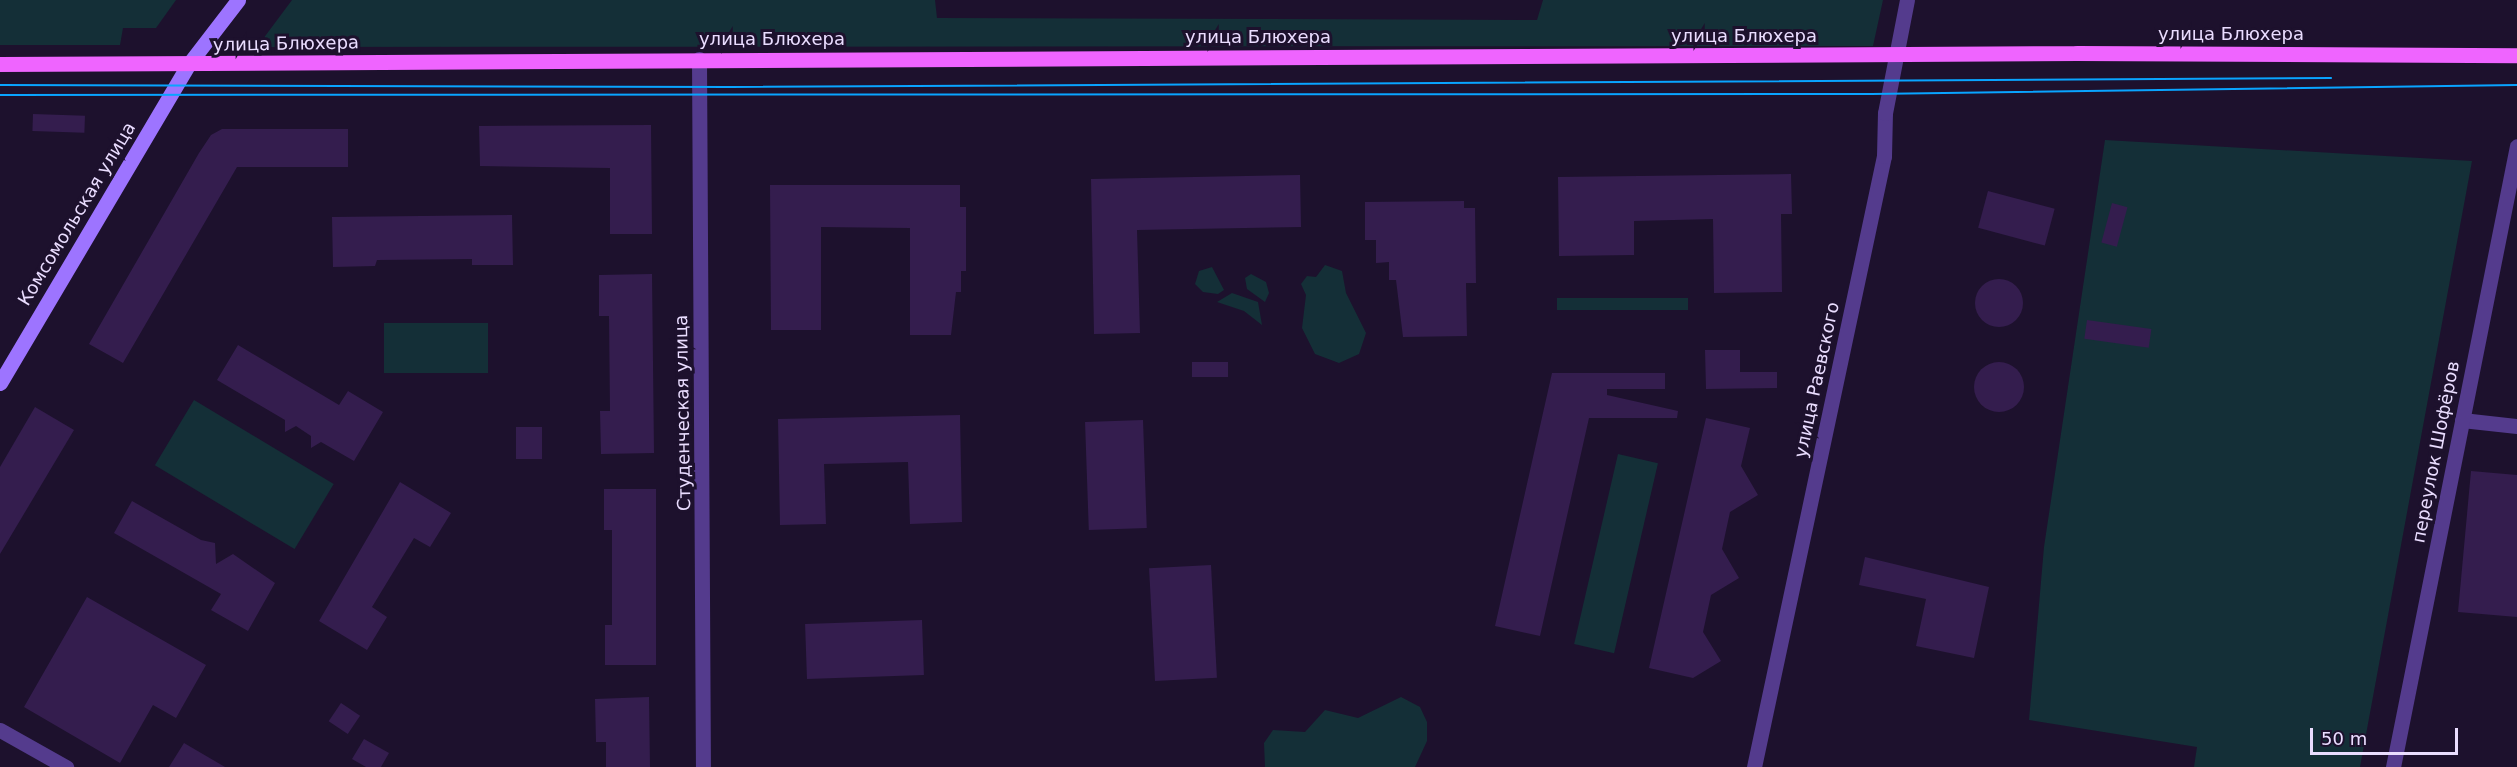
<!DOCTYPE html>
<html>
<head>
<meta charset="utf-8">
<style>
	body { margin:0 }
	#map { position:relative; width:2517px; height:767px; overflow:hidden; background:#1d112d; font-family:"DejaVu Sans",sans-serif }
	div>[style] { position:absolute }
	.green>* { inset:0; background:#142f37; transform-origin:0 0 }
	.building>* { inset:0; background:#341d4e; transform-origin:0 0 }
	.round { border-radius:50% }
	.street>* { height:15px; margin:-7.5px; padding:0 7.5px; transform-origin:7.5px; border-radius:7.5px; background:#543b8d }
	.secondary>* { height:15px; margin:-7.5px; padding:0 7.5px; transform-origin:7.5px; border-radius:7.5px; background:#9d74ff }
	.primary>* { height:15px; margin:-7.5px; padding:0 7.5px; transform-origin:7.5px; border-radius:7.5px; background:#ef64ff }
	.tram>* { height:1.5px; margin:-0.75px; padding:0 0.75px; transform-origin:0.75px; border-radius:0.75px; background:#09a4ff }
	span { translate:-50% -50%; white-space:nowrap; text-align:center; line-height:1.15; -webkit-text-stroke:6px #1d112d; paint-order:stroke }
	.street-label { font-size:18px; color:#eaddff }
	.scale { position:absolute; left:2310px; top:728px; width:148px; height:27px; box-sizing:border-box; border:3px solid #eaddff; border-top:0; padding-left:8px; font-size:18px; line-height:21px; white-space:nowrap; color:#eaddff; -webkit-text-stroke:4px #1d112d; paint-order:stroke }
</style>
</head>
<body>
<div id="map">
	<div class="green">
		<i style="clip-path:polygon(0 0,176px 0,156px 28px,123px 28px,120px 45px,0 45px)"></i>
		<i style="clip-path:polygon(292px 0,935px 0,937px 18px,1537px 20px,1543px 0,1883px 0,1873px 46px,257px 47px)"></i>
		<i style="clip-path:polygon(2105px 140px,2472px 161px,2360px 767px,2194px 767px,2197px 747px,2029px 720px,2044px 547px)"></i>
		<i style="clip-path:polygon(1325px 265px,1342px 271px,1346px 293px,1366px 333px,1359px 354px,1339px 363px,1315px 354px,1302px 328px,1306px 295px,1301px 284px,1307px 276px,1316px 277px)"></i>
		<i style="clip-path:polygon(1212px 267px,1224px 290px,1218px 294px,1203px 292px,1195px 284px,1199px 271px)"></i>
		<i style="clip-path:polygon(1251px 274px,1266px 282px,1269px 293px,1265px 302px,1247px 289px,1245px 278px)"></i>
		<i style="clip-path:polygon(1232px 293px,1258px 302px,1262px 325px,1244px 311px,1217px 302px)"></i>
		<i style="left:1688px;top:298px;width:12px;height:131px;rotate:90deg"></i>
		<i style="left:488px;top:323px;width:50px;height:104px;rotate:90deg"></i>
		<i style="left:194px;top:400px;width:163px;height:76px;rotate:31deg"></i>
		<i style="left:1618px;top:454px;width:41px;height:195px;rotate:13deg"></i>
		<i style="clip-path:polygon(1401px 697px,1420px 707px,1427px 722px,1427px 741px,1415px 767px,1265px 767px,1264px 743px,1273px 730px,1305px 732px,1325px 710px,1358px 718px)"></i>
	</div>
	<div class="building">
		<i style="left:33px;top:114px;width:52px;height:17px;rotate:2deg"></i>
		<i style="clip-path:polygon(651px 125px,652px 234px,610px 234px,610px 168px,480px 166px,479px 126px)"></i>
		<i style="clip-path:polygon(222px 129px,348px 129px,348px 167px,237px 167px,123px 363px,89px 344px,199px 153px,211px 135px)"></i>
		<i style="clip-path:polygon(1791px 174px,1792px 214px,1781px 214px,1782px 292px,1714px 293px,1713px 219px,1634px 221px,1634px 255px,1559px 256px,1558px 177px)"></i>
		<i style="clip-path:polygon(1300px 175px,1301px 227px,1137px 230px,1140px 333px,1094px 334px,1091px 179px)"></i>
		<i style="clip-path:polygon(770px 185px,960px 185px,960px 207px,966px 207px,966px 271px,961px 271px,961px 292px,956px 292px,951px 335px,910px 335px,910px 228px,821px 227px,821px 330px,771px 330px)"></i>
		<i style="left:1988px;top:191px;width:69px;height:38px;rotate:15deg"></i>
		<i style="clip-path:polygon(1464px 201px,1464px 208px,1475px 208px,1476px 283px,1466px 283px,1467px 336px,1403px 337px,1396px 280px,1389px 280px,1389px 262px,1376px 263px,1376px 240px,1365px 240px,1365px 202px)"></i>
		<i style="left:2112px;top:203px;width:16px;height:41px;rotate:15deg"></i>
		<i style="clip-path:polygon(512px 215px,513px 265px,472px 265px,472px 259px,377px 260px,375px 266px,333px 267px,332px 217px)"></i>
		<i style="clip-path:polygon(652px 274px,654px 453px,601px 454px,600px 411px,610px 411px,609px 316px,599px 316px,599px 275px)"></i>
		<i class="round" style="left:1975px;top:279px;width:48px;height:48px"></i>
		<i style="left:2087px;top:320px;width:65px;height:19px;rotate:8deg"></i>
		<i style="clip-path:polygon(238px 345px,339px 405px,348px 391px,383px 412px,354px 461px,321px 442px,311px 448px,311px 436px,296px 426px,285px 432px,285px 420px,217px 380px)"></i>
		<i style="clip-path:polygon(1705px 350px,1740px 350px,1740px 372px,1777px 372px,1777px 388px,1706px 389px)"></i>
		<i style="left:1228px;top:362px;width:15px;height:36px;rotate:90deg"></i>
		<i class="round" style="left:1974px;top:362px;width:50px;height:50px"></i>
		<i style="clip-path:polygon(1552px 373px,1665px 373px,1665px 389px,1607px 389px,1607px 395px,1678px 411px,1677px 418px,1589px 418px,1540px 636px,1495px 626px)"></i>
		<i style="clip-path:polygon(35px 407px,74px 430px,0 554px,0 467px)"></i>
		<i style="clip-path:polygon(960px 415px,962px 522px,910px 524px,908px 462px,824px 464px,826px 524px,780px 525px,778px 419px)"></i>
		<i style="clip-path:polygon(1706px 418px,1750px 428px,1741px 466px,1758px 495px,1730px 512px,1722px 549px,1739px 578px,1711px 595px,1703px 632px,1721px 661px,1693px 678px,1649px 668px)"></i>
		<i style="left:1143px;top:420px;width:108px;height:58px;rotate:88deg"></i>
		<i style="left:542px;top:427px;width:32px;height:26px;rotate:90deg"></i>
		<i style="clip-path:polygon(2471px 471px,2517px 475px,2517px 617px,2458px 612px)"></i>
		<i style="clip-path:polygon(400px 482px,451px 513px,430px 547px,414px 538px,372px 607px,387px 617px,367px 650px,319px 621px)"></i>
		<i style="clip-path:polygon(604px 489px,656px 489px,656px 665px,605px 665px,605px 625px,612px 625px,612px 530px,604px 530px)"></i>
		<i style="clip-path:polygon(132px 501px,201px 540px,215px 543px,216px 564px,233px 554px,275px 583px,248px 631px,211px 610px,221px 594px,114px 533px)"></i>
		<i style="clip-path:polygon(1865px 557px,1989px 587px,1974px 658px,1916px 646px,1926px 599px,1859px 585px)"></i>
		<i style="left:1211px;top:565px;width:113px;height:62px;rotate:87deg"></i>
		<i style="clip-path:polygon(87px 597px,206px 665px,176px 718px,153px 705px,120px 763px,24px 707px)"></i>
		<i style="left:922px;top:620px;width:55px;height:117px;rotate:88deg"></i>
		<i style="clip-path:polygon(649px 697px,650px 767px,606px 767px,606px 742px,596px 742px,595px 699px)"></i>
		<i style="left:341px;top:703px;width:23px;height:22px;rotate:34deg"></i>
		<i style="clip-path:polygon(364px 739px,389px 753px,381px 767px,366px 767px,352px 759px)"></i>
		<i style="clip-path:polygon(184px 743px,225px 767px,169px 767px)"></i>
	</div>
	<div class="street">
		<i style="left:699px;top:59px;width:708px;rotate:89.68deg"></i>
		<i style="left:2462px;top:420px;width:55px;rotate:6.2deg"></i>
		<i style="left:0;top:730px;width:76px;rotate:29.3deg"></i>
		<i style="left:1754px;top:767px;width:625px;rotate:-77.99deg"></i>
		<i style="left:1884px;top:156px;width:43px;rotate:-88.7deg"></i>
		<i style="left:1885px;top:113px;width:115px;rotate:-79deg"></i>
		<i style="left:2393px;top:767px;width:633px;rotate:-78.71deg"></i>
	</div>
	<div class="secondary">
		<i style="left:0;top:383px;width:369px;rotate:-59.4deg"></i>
		<i style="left:188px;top:65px;width:82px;rotate:-52.4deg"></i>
	</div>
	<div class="primary">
		<i style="left:0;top:64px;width:2077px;rotate:-0.3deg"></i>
		<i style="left:2077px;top:53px;width:440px;rotate:0.3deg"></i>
	</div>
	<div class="tram">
		<i style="left:0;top:85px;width:732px;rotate:0.16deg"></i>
		<i style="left:732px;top:87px;width:1599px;rotate:-0.32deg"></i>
		<i style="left:0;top:95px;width:1872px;rotate:-0.03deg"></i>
		<i style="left:1872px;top:94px;width:645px;rotate:-0.8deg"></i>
	</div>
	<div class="street-label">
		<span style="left:2231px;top:34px">улица Блюхера</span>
		<span style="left:1744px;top:36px">улица Блюхера</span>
		<span style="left:1258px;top:37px">улица Блюхера</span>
		<span style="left:772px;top:39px">улица Блюхера</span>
		<span style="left:286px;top:44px;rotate:-1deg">улица Блюхера</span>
		<span style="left:77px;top:214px;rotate:-59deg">Комсомольская улица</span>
		<span style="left:1817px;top:380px;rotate:-78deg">улица Раевского</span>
		<span style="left:683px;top:413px;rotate:-91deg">Студенческая улица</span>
		<span style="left:2436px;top:452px;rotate:-79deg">переулок Шофёров</span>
	</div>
	<div class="scale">50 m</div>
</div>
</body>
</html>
